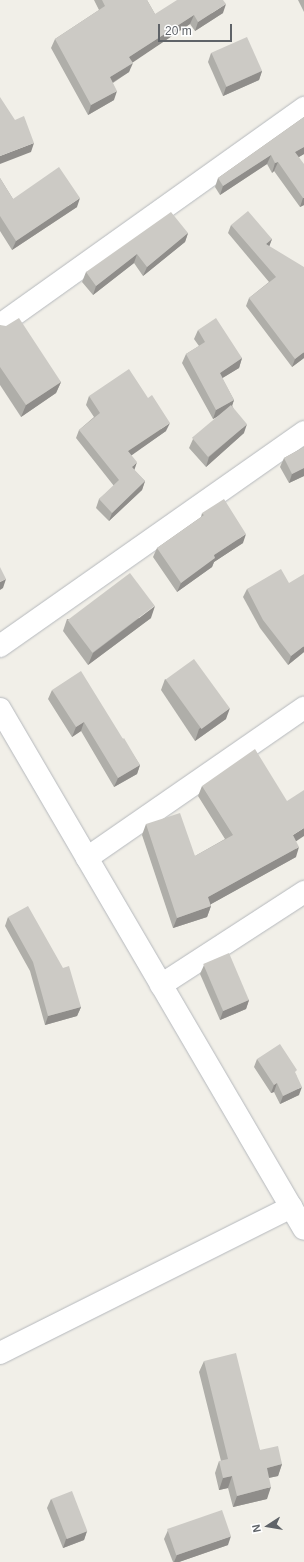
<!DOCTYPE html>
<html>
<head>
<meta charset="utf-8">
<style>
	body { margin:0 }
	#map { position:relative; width:304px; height:1562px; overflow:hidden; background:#f1efe8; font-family:Helvetica,sans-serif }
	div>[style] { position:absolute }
	.roads { filter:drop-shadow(0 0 1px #b5b8bc) drop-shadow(0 0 1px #b5b8bc) }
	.minor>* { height:22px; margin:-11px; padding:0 11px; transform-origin:11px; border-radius:11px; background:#fff }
	.secondary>* { height:22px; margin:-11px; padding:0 11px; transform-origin:11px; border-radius:11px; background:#fff }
	.wall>* { inset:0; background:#afaea9 }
	.shaded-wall>* { inset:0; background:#8f8d8a }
	.building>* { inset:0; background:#cccac5; transform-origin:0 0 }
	span { translate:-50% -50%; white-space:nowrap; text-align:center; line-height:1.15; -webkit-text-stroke:3.5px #fff; paint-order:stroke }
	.north { position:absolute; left:248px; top:1506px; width:40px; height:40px; -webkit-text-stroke:3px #fff; paint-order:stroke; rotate:258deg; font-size:11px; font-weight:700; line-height:16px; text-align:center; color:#5f6368 }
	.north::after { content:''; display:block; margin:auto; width:14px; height:18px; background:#5f6368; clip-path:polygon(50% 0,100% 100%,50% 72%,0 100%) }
	.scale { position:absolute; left:158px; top:24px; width:74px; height:18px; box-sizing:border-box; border:2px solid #5f6368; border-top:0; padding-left:5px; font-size:12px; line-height:14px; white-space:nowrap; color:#5f6368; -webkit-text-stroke:3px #fff; paint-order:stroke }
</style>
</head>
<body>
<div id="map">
	<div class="roads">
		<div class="minor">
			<i style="left:0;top:325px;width:374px;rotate:-35.5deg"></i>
			<i style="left:0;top:646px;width:372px;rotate:-35.1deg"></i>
			<i style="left:87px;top:858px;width:264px;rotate:-34.7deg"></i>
			<i style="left:161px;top:985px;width:171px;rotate:-33deg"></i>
			<i style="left:0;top:1353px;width:326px;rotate:-26.6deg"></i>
		</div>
		<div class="secondary">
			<i style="left:0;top:709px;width:602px;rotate:59.69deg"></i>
		</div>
	</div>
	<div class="wall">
		<i style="clip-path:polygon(94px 0,147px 0,155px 14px,223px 13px,195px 31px,190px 24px,132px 62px,129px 72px,113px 83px,114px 100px,88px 115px,51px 48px,55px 39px,99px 10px)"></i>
		<i style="clip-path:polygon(298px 0,304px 0,304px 12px)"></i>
		<i style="clip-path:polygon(211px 53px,262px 71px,259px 80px,223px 96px,208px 62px)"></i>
		<i style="clip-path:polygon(304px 117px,304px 154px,299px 157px,304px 205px,300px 207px,274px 171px,272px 173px,267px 164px,220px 195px,215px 187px,218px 178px)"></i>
		<i style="clip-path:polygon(0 178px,13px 199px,77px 207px,12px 250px,0 231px)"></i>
		<i style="clip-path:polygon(231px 225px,272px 239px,269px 246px,304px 358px,292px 367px,246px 306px,249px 298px,269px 282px,228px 233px)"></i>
		<i style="clip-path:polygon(188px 233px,185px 242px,143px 276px,134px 263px,93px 295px,82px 282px,86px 272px)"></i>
		<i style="clip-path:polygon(0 325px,61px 382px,56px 393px,21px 417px,0 385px)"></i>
		<i style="clip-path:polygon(198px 330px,242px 358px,239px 368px,222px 378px,234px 400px,232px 405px,244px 433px,206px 467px,189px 448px,193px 439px,220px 415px,213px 419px,182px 363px,186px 354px,199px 346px,194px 339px)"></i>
		<i style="clip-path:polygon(89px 396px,166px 431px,131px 455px,134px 470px,145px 481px,142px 490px,109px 521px,96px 508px,99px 499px,114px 486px,76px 438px,79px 430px,94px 417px,86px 405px)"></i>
		<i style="clip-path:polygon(304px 447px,304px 476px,289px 483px,280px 467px,284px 458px)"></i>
		<i style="clip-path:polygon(202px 513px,243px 543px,214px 562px,212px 567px,177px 592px,153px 557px,157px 548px,201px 517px)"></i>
		<i style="clip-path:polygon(289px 583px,304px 652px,288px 665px,260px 628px,243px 597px,247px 589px)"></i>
		<i style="clip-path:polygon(151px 618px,88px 665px,63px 631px,67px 619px)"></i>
		<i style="clip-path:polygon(165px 679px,226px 719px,195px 741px,161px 690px)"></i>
		<i style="clip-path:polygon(52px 690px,123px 739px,140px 765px,137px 774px,114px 787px,81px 731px,72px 737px,48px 699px)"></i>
		<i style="clip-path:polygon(202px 786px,296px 841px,296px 857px,211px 904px,211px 906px,207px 917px,173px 928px,142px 835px,146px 824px,195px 856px,225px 839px,198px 796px)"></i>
		<i style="clip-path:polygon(8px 917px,81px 1007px,77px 1016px,45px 1025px,30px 971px,5px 926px)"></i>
		<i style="clip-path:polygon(204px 965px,249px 1000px,246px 1009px,220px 1020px,200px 974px)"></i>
		<i style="clip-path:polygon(257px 1059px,296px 1074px,299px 1095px,280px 1104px,274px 1092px,271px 1093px,254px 1067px)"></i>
		<i style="clip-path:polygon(204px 1361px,260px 1450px,282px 1464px,278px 1476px,269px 1478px,267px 1499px,233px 1507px,228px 1488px,219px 1490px,215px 1473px,219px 1461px,221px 1461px,199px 1372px)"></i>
		<i style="clip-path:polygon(51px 1499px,87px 1531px,84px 1540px,63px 1548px,47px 1508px)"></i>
		<i style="clip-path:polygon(168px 1530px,228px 1545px,179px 1562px,173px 1562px,164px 1539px)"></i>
	</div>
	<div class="shaded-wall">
		<i style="clip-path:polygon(226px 4px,223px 13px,195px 31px,198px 22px)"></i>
		<i style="clip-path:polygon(194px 15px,190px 24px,126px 67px,129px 57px)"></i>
		<i style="clip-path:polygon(133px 63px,129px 72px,107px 86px,110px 77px)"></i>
		<i style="clip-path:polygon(262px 71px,259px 80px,223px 96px,226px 87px)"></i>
		<i style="clip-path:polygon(117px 91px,114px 100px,88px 115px,91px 105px)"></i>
		<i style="clip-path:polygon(34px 143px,31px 152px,0 164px,0 156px)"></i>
		<i style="clip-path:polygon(304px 147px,304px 154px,292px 161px,295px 152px)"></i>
		<i style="clip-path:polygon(271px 155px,267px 164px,220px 195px,223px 186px)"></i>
		<i style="clip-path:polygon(278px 162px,274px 171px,272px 173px,275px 163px)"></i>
		<i style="clip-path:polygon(80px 198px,77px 207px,12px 250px,16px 241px)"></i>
		<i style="clip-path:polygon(303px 198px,304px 198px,304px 205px,300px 207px)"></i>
		<i style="clip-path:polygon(188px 233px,185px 242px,143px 276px,147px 267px)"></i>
		<i style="clip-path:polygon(272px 239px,269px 247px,266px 244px)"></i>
		<i style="clip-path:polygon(137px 254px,134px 263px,93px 295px,96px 286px)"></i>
		<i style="clip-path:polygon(304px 352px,304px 358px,292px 367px,295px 359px)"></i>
		<i style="clip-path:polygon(242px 358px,239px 368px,216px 382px,220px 373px)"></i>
		<i style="clip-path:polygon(61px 382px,56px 393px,21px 417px,26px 405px)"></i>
		<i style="clip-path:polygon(234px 400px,231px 409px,213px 419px,216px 410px)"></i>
		<i style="clip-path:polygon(170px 423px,166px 431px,125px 460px,128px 451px)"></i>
		<i style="clip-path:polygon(247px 424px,244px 433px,206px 467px,209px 457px)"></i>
		<i style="clip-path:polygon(137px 462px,134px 471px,132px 467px)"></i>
		<i style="clip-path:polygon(304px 468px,304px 476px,289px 483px,292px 474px)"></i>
		<i style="clip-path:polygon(145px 481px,142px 490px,109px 521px,112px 513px)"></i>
		<i style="clip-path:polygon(246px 534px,243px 543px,214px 562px,212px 567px,177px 592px,181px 583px,214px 555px)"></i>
		<i style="clip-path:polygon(6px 579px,3px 588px,0 590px,0 582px)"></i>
		<i style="clip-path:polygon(155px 606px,151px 618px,88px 665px,93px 653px)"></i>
		<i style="clip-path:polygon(304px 646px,304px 652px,288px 665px,291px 656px)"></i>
		<i style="clip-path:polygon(230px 708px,226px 719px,195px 741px,199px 729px)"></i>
		<i style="clip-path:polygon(84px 722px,81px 731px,72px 737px,76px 727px)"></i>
		<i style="clip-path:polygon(140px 765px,137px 774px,114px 787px,118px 778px)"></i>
		<i style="clip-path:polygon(304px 828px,304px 836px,289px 846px,293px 835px)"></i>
		<i style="clip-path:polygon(299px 847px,296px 857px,204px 908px,208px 897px)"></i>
		<i style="clip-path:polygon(211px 906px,207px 917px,173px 928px,177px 918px)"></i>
		<i style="clip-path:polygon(249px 1000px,246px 1009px,220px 1020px,223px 1011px)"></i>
		<i style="clip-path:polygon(81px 1007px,77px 1016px,45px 1025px,48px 1016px)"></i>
		<i style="clip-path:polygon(277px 1083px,274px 1092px,271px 1093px,274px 1085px)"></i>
		<i style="clip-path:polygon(302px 1087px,299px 1095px,280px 1104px,283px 1096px)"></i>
		<i style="clip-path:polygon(282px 1464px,278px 1476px,263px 1479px,267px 1468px)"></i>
		<i style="clip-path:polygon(232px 1476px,228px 1488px,219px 1490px,223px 1478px)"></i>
		<i style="clip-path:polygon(271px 1487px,267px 1499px,233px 1507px,237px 1496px)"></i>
		<i style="clip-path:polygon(87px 1531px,84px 1540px,63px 1548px,66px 1539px)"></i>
		<i style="clip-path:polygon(231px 1536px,228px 1545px,179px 1562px,174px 1562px,177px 1555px)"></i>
	</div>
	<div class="building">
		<i style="clip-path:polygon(102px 0,147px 0,155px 14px,177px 0,223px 0,226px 4px,198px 22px,194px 15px,129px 57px,133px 63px,110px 77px,117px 91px,91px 105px,55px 39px,105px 6px)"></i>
		<i style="left:247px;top:37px;width:37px;height:39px;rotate:66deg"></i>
		<i style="clip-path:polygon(0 97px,15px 120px,24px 116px,34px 143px,0 156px)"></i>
		<i style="clip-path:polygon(304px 117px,304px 147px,295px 152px,304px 164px,304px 198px,303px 198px,278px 162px,275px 163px,271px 155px,223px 186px,218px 178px)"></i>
		<i style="clip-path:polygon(59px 167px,80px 198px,16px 241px,0 216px,0 178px,13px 199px)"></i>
		<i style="clip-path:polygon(248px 211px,272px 239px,266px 244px,304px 267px,304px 352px,295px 359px,249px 298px,276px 277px,231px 225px)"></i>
		<i style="clip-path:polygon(171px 212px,188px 233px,147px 267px,137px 254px,96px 286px,86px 272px)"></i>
		<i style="clip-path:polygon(19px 318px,61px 382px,26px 405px,0 367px,0 325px,6px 326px)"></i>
		<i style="clip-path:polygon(216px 318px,242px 358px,220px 373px,234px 400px,216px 410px,186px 354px,205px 342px,198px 330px)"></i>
		<i style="clip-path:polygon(129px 369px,148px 398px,152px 395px,170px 423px,128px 451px,137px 462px,132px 467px,145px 481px,112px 513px,99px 499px,119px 480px,79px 430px,100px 413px,89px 396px)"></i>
		<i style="left:231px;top:405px;width:25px;height:51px;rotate:50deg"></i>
		<i style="clip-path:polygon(304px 447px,304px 468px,292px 474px,284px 458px)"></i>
		<i style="clip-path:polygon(224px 499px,246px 534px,214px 555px,215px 558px,181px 583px,157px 548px,204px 515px,202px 513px)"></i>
		<i style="clip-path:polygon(0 567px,6px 579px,0 582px)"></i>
		<i style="clip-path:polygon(281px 569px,289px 583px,304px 574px,304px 646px,291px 656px,263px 620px,247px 589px)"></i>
		<i style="left:130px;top:573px;width:41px;height:78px;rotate:53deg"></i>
		<i style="left:194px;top:659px;width:61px;height:35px;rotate:54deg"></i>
		<i style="clip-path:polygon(81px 671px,123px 739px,124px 738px,140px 765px,118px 778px,84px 722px,76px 727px,52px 690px)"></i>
		<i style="clip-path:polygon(255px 749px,287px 801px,304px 790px,304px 828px,293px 835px,299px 847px,208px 897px,211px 906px,177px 918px,146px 824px,180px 813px,195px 856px,233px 835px,202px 786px)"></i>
		<i style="clip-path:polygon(28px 906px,63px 968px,69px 966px,81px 1007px,48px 1016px,33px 962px,8px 917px)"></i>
		<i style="left:229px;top:953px;width:51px;height:28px;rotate:67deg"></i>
		<i style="clip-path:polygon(280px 1044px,297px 1070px,295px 1072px,302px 1087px,283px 1096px,277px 1083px,274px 1085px,257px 1059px)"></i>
		<i style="clip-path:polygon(236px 1353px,260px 1450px,278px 1446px,282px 1464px,267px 1468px,271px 1487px,237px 1496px,232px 1476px,223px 1478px,219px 1461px,228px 1459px,204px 1361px)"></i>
		<i style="left:72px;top:1491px;width:43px;height:22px;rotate:69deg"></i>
		<i style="left:222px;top:1510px;width:28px;height:58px;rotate:71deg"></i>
	</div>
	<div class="north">N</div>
	<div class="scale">20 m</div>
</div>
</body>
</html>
